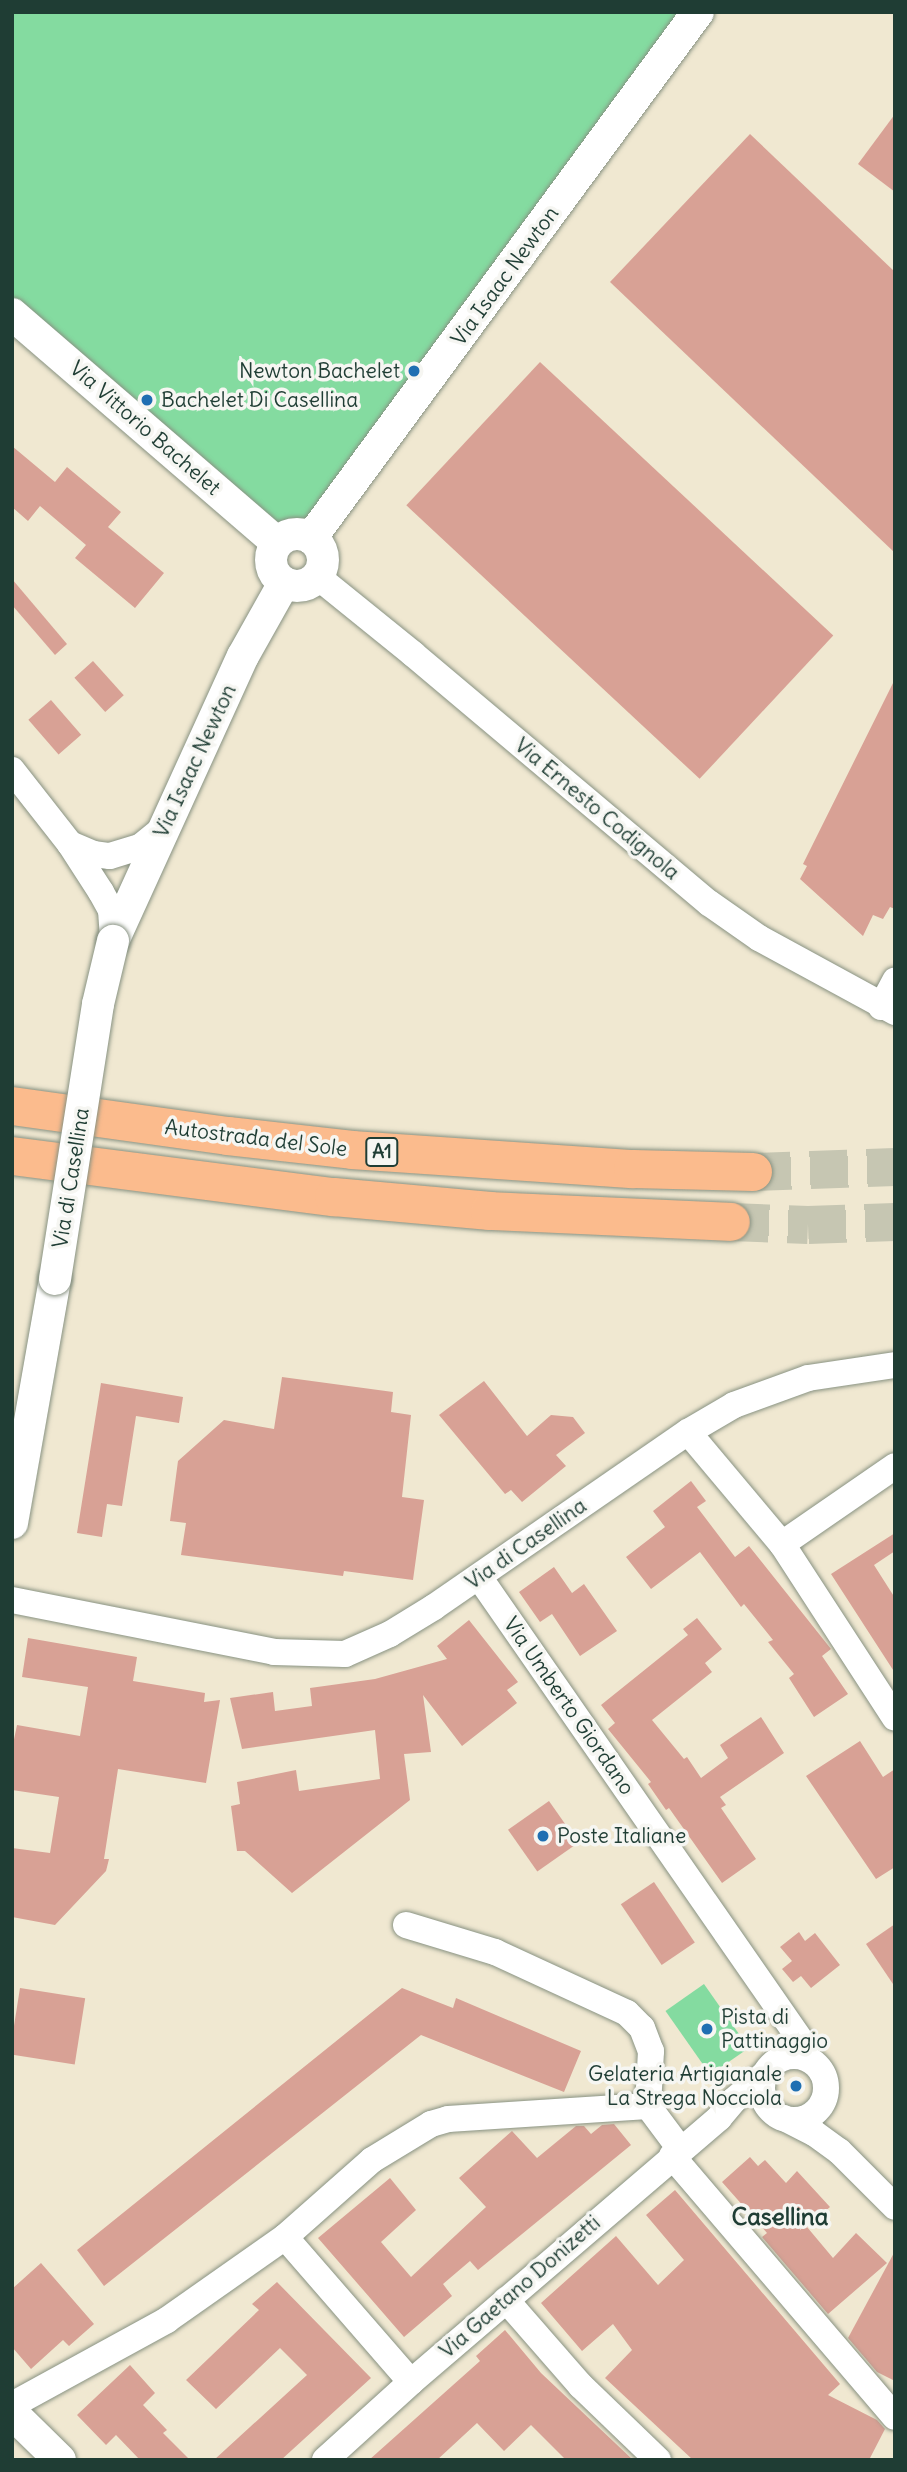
<!DOCTYPE html>
<html>
<head>
<meta charset="utf-8">
<style>
	body { margin:0 }
	#map { position:relative; width:907px; height:2472px; overflow:hidden; background:#f0e8d1; font-family:Delius,sans-serif }
	div>[style] { position:absolute }
	.green>* { inset:0; background:#84dba0; transform-origin:0 0 }
	.building>* { inset:0; background:#d8a195; transform-origin:0 0 }
	.motorway-tunnel>* { height:38px; margin-top:-19px; transform-origin:0; background:repeating-linear-gradient(90deg,#c6c6b2 0 38px,transparent 0 57px) }
	.roads { filter:drop-shadow(0 0 2px #889282) drop-shadow(0 0 2px #889282) }
	.minor>* { height:26px; margin:-13px; padding:0 13px; transform-origin:13px; border-radius:13px; background:#fff }
	.minor>.ring { margin:-13px; padding:0; box-sizing:content-box; background:none; border:26px solid #fff; border-radius:50% }
	.tertiary>* { height:32px; margin:-16px; padding:0 16px; transform-origin:16px; border-radius:16px; background:#fff }
	.tertiary>.ring { margin:-16px; padding:0; box-sizing:content-box; background:none; border:32px solid #fff; border-radius:50% }
	.motorway>* { height:38px; margin:-19px; padding:0 19px; transform-origin:19px; border-radius:19px; background:#fbbb8d }
	.bridges { filter:drop-shadow(0 0 2px #889282) drop-shadow(0 0 2px #889282) }
	.tertiary-bridge>* { height:32px; margin:-16px; padding:0 16px; transform-origin:16px; border-radius:16px; background:#fff }
	.dots>* { width:19px; height:19px; translate:-50% -50%; box-sizing:border-box; border:4px solid #f6f6f2; border-radius:50% }
	span { translate:-50% -50%; white-space:nowrap; text-align:center; line-height:1.15; -webkit-text-stroke:7px #f6f6f2; paint-order:stroke }
	.shield-label span { padding:2px 5px; background:#f6f6f2; border:2px solid; border-radius:5px; -webkit-text-stroke-width:0 }
	.shield-label { font-size:19px; color:#1f3d34; font-weight:700 }
	.street-label { font-size:21px; color:#1f3d34 }
	.poi-label { font-size:21px; color:#1f3d34 }
	.right { translate:-100% -50%; text-align:right }
	.left { translate:0 -50%; text-align:left }
	.quarter-label { font-size:24px; color:#1f3d34; font-weight:700 }
	.frame { position:absolute; inset:0; border:14px solid #1f3d34; pointer-events:none }
</style>
</head>
<body>
<div id="map">
	<div class="green">
		<i style="clip-path:polygon(12px 12px,698px 12px,297px 534px,289px 535px,12px 314px)"></i>
		<i style="left:704px;top:1984px;width:78px;height:47px;rotate:55deg"></i>
	</div>
	<div class="building">
		<i style="clip-path:polygon(895px 114px,895px 192px,858px 164px)"></i>
		<i style="clip-path:polygon(750px 134px,895px 272px,895px 553px,610px 282px)"></i>
		<i style="left:540px;top:362px;width:401px;height:196px;rotate:43deg"></i>
		<i style="clip-path:polygon(12px 446px,55px 482px,67px 467px,121px 512px,108px 527px,164px 573px,135px 608px,75px 558px,86px 545px,40px 506px,28px 521px,12px 507px)"></i>
		<i style="clip-path:polygon(12px 579px,67px 644px,55px 655px,12px 605px)"></i>
		<i style="left:93px;top:661px;width:46px;height:25px;rotate:48deg"></i>
		<i style="clip-path:polygon(895px 679px,895px 909px,890px 907px,883px 919px,873px 915px,863px 936px,800px 879px,807px 866px,803px 864px)"></i>
		<i style="left:51px;top:700px;width:46px;height:30px;rotate:49deg"></i>
		<i style="clip-path:polygon(282px 1377px,393px 1392px,391px 1412px,411px 1415px,402px 1497px,424px 1500px,413px 1580px,344px 1571px,343px 1576px,181px 1555px,186px 1523px,170px 1521px,178px 1461px,224px 1420px,274px 1429px)"></i>
		<i style="clip-path:polygon(484px 1381px,527px 1436px,551px 1415px,573px 1417px,585px 1433px,556px 1455px,566px 1466px,522px 1502px,511px 1490px,505px 1494px,439px 1415px)"></i>
		<i style="clip-path:polygon(101px 1383px,183px 1397px,179px 1423px,136px 1416px,122px 1506px,107px 1504px,102px 1537px,77px 1533px)"></i>
		<i style="clip-path:polygon(691px 1481px,706px 1501px,697px 1507px,735px 1557px,749px 1546px,831px 1649px,822px 1656px,848px 1694px,814px 1717px,789px 1678px,794px 1674px,768px 1642px,773px 1640px,744px 1604px,741px 1607px,700px 1552px,651px 1589px,626px 1557px,665px 1527px,653px 1511px)"></i>
		<i style="clip-path:polygon(895px 1533px,895px 1551px,874px 1565px,895px 1598px,895px 1673px,831px 1574px)"></i>
		<i style="clip-path:polygon(554px 1567px,572px 1593px,584px 1584px,617px 1631px,580px 1656px,552px 1614px,540px 1622px,519px 1592px)"></i>
		<i style="clip-path:polygon(697px 1618px,722px 1649px,705px 1663px,712px 1672px,652px 1720px,684px 1759px,687px 1757px,701px 1778px,728px 1758px,720px 1745px,761px 1717px,784px 1753px,720px 1797px,726px 1805px,721px 1808px,756px 1859px,722px 1883px,669px 1808px,666px 1810px,648px 1784px,651px 1782px,608px 1729px,615px 1723px,601px 1705px,688px 1635px,683px 1629px)"></i>
		<i style="clip-path:polygon(469px 1620px,518px 1682px,507px 1690px,517px 1703px,462px 1746px,423px 1695px,431px 1752px,404px 1754px,410px 1800px,292px 1893px,245px 1851px,237px 1851px,231px 1806px,240px 1804px,237px 1782px,296px 1770px,299px 1791px,380px 1779px,375px 1730px,242px 1749px,230px 1698px,273px 1692px,275px 1711px,312px 1706px,310px 1688px,375px 1679px,447px 1659px,437px 1646px)"></i>
		<i style="clip-path:polygon(28px 1638px,137px 1657px,133px 1681px,205px 1693px,204px 1702px,220px 1700px,206px 1783px,118px 1769px,104px 1859px,109px 1859px,106px 1871px,55px 1925px,12px 1917px,12px 1848px,50px 1853px,59px 1797px,12px 1790px,12px 1749px,17px 1725px,80px 1736px,88px 1687px,22px 1677px)"></i>
		<i style="clip-path:polygon(860px 1741px,883px 1777px,895px 1769px,895px 1867px,876px 1879px,806px 1776px)"></i>
		<i style="left:549px;top:1801px;width:51px;height:50px;rotate:55deg"></i>
		<i style="left:654px;top:1882px;width:73px;height:40px;rotate:56deg"></i>
		<i style="clip-path:polygon(895px 1924px,895px 1987px,866px 1944px)"></i>
		<i style="clip-path:polygon(799px 1932px,805px 1941px,815px 1933px,840px 1965px,811px 1988px,801px 1976px,793px 1982px,782px 1969px,792px 1961px,780px 1947px)"></i>
		<i style="left:20px;top:1988px;width:66px;height:67px;rotate:9deg"></i>
		<i style="clip-path:polygon(402px 1988px,453px 2008px,456px 1998px,581px 2051px,564px 2092px,421px 2035px,104px 2286px,77px 2250px)"></i>
		<i style="clip-path:polygon(614px 2124px,631px 2145px,478px 2270px,470px 2261px,443px 2284px,452px 2296px,404px 2337px,318px 2238px,390px 2178px,416px 2210px,381px 2242px,411px 2277px,486px 2207px,459px 2178px,512px 2131px,537px 2158px,576px 2126px,584px 2126px,591px 2134px,602px 2125px)"></i>
		<i style="clip-path:polygon(750px 2157px,758px 2166px,765px 2160px,786px 2183px,797px 2171px,830px 2207px,807px 2227px,833px 2258px,856px 2233px,887px 2263px,828px 2314px,762px 2237px,767px 2233px,722px 2182px)"></i>
		<i style="clip-path:polygon(675px 2190px,840px 2384px,828px 2395px,877px 2420px,885px 2429px,869px 2460px,693px 2460px,605px 2378px,632px 2350px,613px 2324px,582px 2351px,541px 2303px,616px 2236px,658px 2285px,684px 2260px,646px 2215px)"></i>
		<i style="clip-path:polygon(895px 2251px,895px 2381px,877px 2372px,848px 2338px)"></i>
		<i style="clip-path:polygon(41px 2263px,94px 2324px,69px 2346px,63px 2340px,31px 2369px,12px 2347px,12px 2289px)"></i>
		<i style="clip-path:polygon(277px 2282px,371px 2378px,281px 2460px,214px 2460px,307px 2375px,280px 2348px,216px 2409px,186px 2380px,259px 2310px,252px 2304px)"></i>
		<i style="clip-path:polygon(505px 2330px,541px 2373px,633px 2460px,566px 2460px,531px 2425px,504px 2451px,477px 2423px,437px 2460px,369px 2460px,480px 2361px,476px 2356px)"></i>
		<i style="clip-path:polygon(130px 2365px,155px 2393px,143px 2405px,167px 2430px,163px 2433px,190px 2460px,140px 2460px,116px 2435px,106px 2445px,77px 2415px)"></i>
	</div>
	<div class="motorway-tunnel">
		<i style="left:753px;top:1172px;width:142px;rotate:-2deg"></i>
		<i style="left:731px;top:1222px;width:77px;rotate:2.2deg"></i>
		<i style="left:808px;top:1225px;width:87px;rotate:-2deg"></i>
	</div>
	<div class="roads">
		<div class="minor">
			<i style="left:318px;top:577px;width:122px;rotate:39deg"></i>
			<i style="left:413px;top:654px;width:387px;rotate:40.1deg"></i>
			<i style="left:709px;top:903px;width:61px;rotate:35deg"></i>
			<i style="left:759px;top:938px;width:155px;rotate:28.6deg"></i>
			<i style="left:12px;top:770px;width:94px;rotate:51.9deg"></i>
			<i style="left:70px;top:844px;width:57px;rotate:57.1deg"></i>
			<i style="left:101px;top:892px;width:21px;rotate:61deg"></i>
			<i style="left:111px;top:910px;width:31px;rotate:86deg"></i>
			<i style="left:70px;top:844px;width:25px;rotate:23deg"></i>
			<i style="left:93px;top:854px;width:17px;rotate:7deg"></i>
			<i style="left:110px;top:856px;width:31px;rotate:-17deg"></i>
			<i style="left:140px;top:847px;width:32px;rotate:-39deg"></i>
			<i style="left:881px;top:1007px;width:30px;rotate:-62deg"></i>
			<i style="left:688px;top:1432px;width:146px;rotate:50deg"></i>
			<i style="left:782px;top:1544px;width:207px;rotate:57deg"></i>
			<i style="left:782px;top:1544px;width:137px;rotate:-34.6deg"></i>
			<i style="left:479px;top:1577px;width:566px;rotate:55.22deg"></i>
			<i style="left:802px;top:2042px;width:13px;rotate:103deg"></i>
			<i style="left:12px;top:1600px;width:267px;rotate:11.2deg"></i>
			<i style="left:274px;top:1652px;width:71px;rotate:1.6deg"></i>
			<i style="left:345px;top:1654px;width:49px;rotate:-24deg"></i>
			<i style="left:390px;top:1634px;width:52px;rotate:-31.5deg"></i>
			<i style="left:434px;top:1607px;width:308px;rotate:-34.6deg"></i>
			<i style="left:688px;top:1432px;width:53px;rotate:-30.4deg"></i>
			<i style="left:734px;top:1405px;width:79px;rotate:-20deg"></i>
			<i style="left:808px;top:1378px;width:88px;rotate:-8.5deg"></i>
			<i style="left:406px;top:1925px;width:93px;rotate:16.9deg"></i>
			<i style="left:495px;top:1952px;width:145px;rotate:24.8deg"></i>
			<i style="left:627px;top:2013px;width:21px;rotate:45deg"></i>
			<i style="left:642px;top:2028px;width:25px;rotate:69deg"></i>
			<i style="left:651px;top:2051px;width:55px;rotate:93.1deg"></i>
			<i class="ring" style="left:762px;top:2056px;width:38px;height:38px"></i>
			<i style="left:784px;top:2118px;width:34px;rotate:27deg"></i>
			<i style="left:814px;top:2133px;width:31px;rotate:36deg"></i>
			<i style="left:839px;top:2151px;width:79px;rotate:45deg"></i>
			<i style="left:672px;top:2156px;width:343px;rotate:49.5deg"></i>
			<i style="left:285px;top:2237px;width:192px;rotate:49deg"></i>
			<i style="left:506px;top:2300px;width:114px;rotate:48.9deg"></i>
			<i style="left:581px;top:2386px;width:107px;rotate:43.9deg"></i>
			<i style="left:12px;top:2405px;width:177px;rotate:-28.7deg"></i>
			<i style="left:167px;top:2320px;width:144px;rotate:-35.1deg"></i>
			<i style="left:285px;top:2237px;width:116px;rotate:-41.5deg"></i>
			<i style="left:372px;top:2160px;width:69px;rotate:-31.4deg"></i>
			<i style="left:431px;top:2124px;width:18px;rotate:-16deg"></i>
			<i style="left:448px;top:2119px;width:200px;rotate:-3.7deg"></i>
			<i style="left:648px;top:2106px;width:54px;rotate:53.3deg"></i>
			<i style="left:325px;top:2460px;width:116px;rotate:-42.2deg"></i>
			<i style="left:411px;top:2382px;width:406px;rotate:-40.6deg"></i>
			<i style="left:719px;top:2118px;width:23px;rotate:-50deg"></i>
			<i style="left:734px;top:2100px;width:42px;rotate:-40.2deg"></i>
		</div>
		<div class="tertiary">
			<i style="left:12px;top:314px;width:350px;rotate:40.8deg"></i>
			<i class="ring" style="left:271px;top:534px;width:20px;height:20px"></i>
			<i style="left:311px;top:538px;width:653px;rotate:-53.66deg"></i>
			<i style="left:113px;top:941px;width:313px;rotate:-65.5deg"></i>
			<i style="left:243px;top:656px;width:84px;rotate:-60.7deg"></i>
			<i style="left:12px;top:1523px;width:248px;rotate:-80deg"></i>
			<i style="left:12px;top:2413px;width:67px;rotate:44.4deg"></i>
		</div>
		<div class="motorway">
			<i style="left:12px;top:1106px;width:218px;rotate:7.9deg"></i>
			<i style="left:228px;top:1136px;width:125px;rotate:6.4deg"></i>
			<i style="left:352px;top:1150px;width:282px;rotate:3.9deg"></i>
			<i style="left:633px;top:1169px;width:120px;rotate:1.4deg"></i>
			<i style="left:12px;top:1156px;width:325px;rotate:7.3deg"></i>
			<i style="left:334px;top:1197px;width:157px;rotate:5.1deg"></i>
			<i style="left:490px;top:1211px;width:241px;rotate:2.6deg"></i>
		</div>
	</div>
	<div class="bridges">
		<div class="tertiary-bridge">
			<i style="left:55px;top:1279px;width:278px;rotate:-81.1deg"></i>
			<i style="left:98px;top:1004px;width:65px;rotate:-76.6deg"></i>
		</div>
	</div>
	<div class="dots">
		<i style="left:414px;top:371px;background:#1f6fb2"></i>
		<i style="left:147px;top:400px;background:#1f6fb2"></i>
		<i style="left:543px;top:1836px;background:#1f6fb2"></i>
		<i style="left:707px;top:2029px;background:#1f6fb2"></i>
		<i style="left:796px;top:2086px;background:#1f6fb2"></i>
	</div>
	<div class="shield-label">
		<span style="left:382px;top:1152px">A1</span>
	</div>
	<div class="street-label">
		<span style="left:505px;top:276px;rotate:-54deg">Via Isaac Newton</span>
		<span style="left:145px;top:428px;rotate:41deg">Via Vittorio Bachelet</span>
		<span style="left:195px;top:761px;rotate:-65deg">Via Isaac Newton</span>
		<span style="left:597px;top:809px;rotate:40deg">Via Ernesto Codignola</span>
		<span style="left:256px;top:1138px;rotate:7deg">Autostrada del Sole</span>
		<span style="left:71px;top:1178px;rotate:-81deg">Via di Casellina</span>
		<span style="left:526px;top:1544px;rotate:-35deg">Via di Casellina</span>
		<span style="left:569px;top:1706px;rotate:55deg">Via Umberto Giordano</span>
		<span style="left:520px;top:2287px;rotate:-41deg">Via Gaetano Donizetti</span>
	</div>
	<div class="poi-label">
		<span class="right" style="left:400px;top:371px">Newton Bachelet</span>
		<span class="left" style="left:161px;top:400px">Bachelet Di Casellina</span>
		<span class="left" style="left:557px;top:1836px">Poste Italiane</span>
		<span class="left" style="left:721px;top:2029px">Pista di<br>Pattinaggio</span>
		<span class="right" style="left:782px;top:2086px">Gelateria Artigianale<br>La Strega Nocciola</span>
	</div>
	<div class="quarter-label">
		<span style="left:780px;top:2217px">Casellina</span>
	</div>
	<div class="frame"></div>
</div>
</body>
</html>
